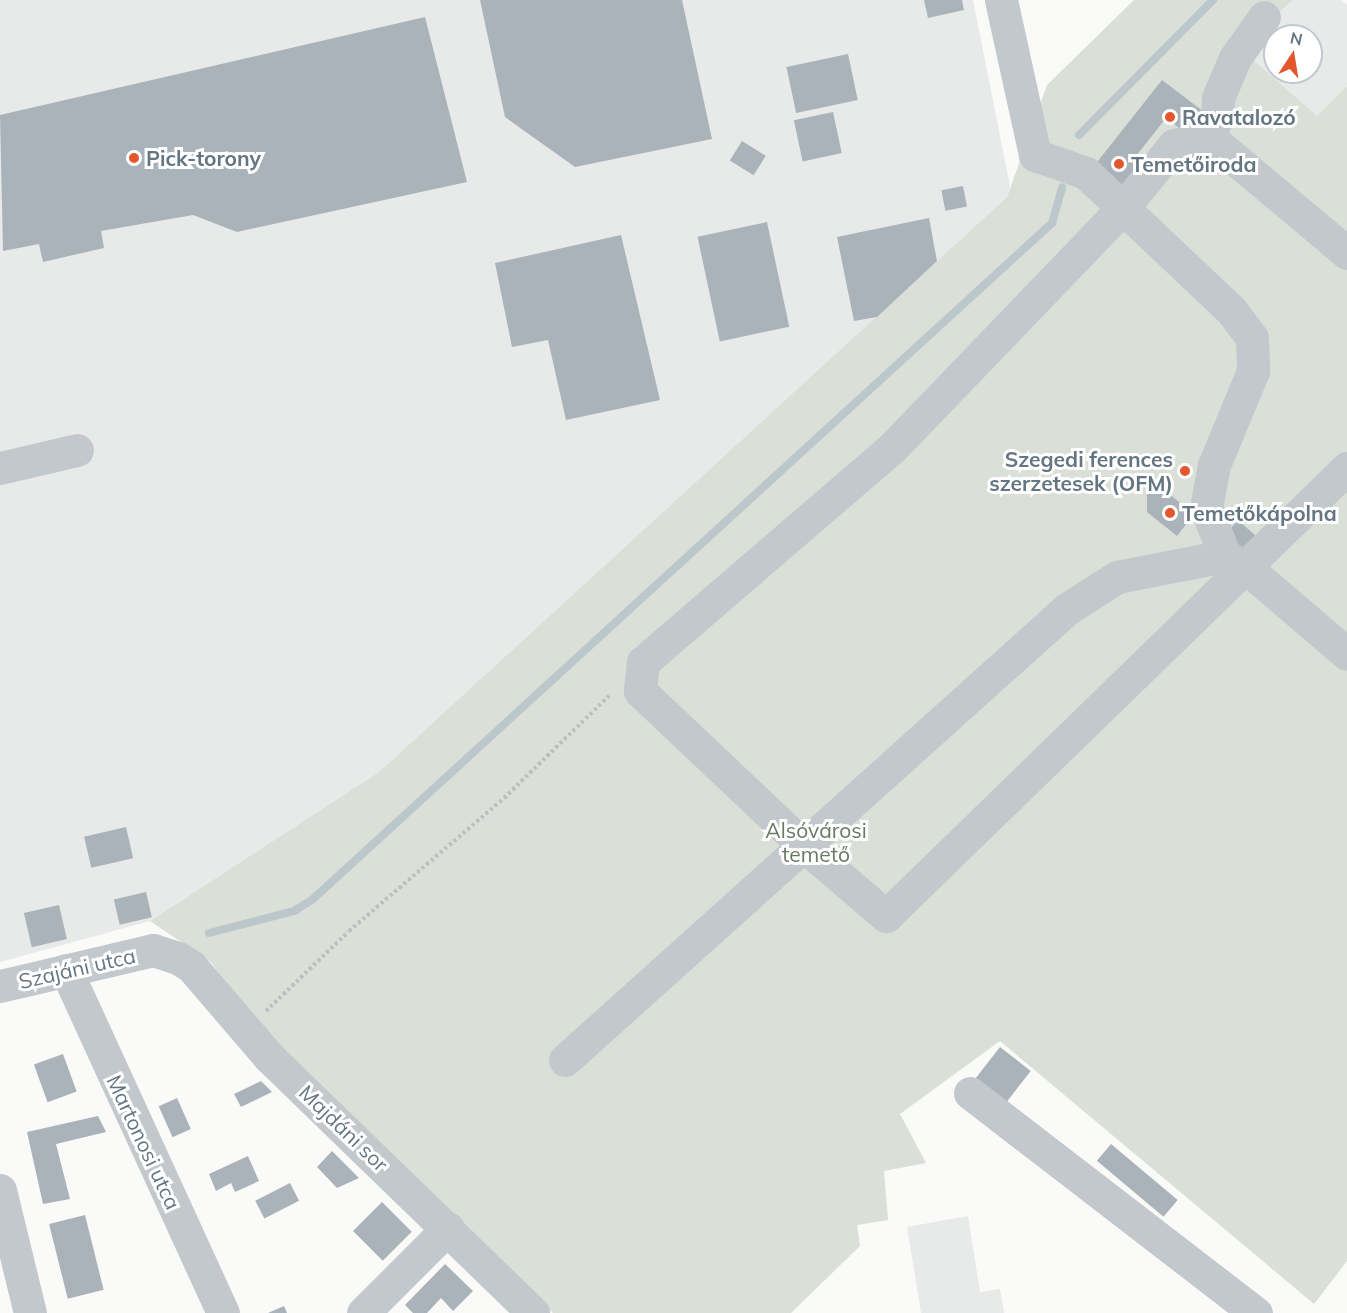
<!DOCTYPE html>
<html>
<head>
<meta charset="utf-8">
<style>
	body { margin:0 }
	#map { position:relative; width:1347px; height:1313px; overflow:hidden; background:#fafaf8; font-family:Mulish,sans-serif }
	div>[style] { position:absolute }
	.built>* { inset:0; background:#e8e9e9 }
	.green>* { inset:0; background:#dadfd7 }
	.stream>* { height:8px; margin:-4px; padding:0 4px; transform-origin:4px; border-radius:4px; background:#bbc7cb }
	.building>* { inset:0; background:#aab3b9; transform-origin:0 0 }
	.path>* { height:4px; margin-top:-2px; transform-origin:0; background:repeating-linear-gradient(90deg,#bbbfc2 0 3px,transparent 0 6px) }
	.minor>* { height:33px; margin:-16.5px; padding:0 16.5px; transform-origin:16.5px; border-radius:16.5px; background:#c3c8cc }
	.dots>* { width:16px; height:16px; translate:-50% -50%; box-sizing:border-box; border:3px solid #fff; border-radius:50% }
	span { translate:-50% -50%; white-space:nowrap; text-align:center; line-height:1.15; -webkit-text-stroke:6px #fff; paint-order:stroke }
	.poi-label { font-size:21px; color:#657683; font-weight:700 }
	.left { translate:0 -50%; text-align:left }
	.right { translate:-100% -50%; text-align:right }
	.park-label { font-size:21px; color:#687a64 }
	.street-label { font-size:21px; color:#657683 }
	.north { position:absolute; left:1263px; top:24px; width:60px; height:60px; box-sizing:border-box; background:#fff; border:2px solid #c1c8cd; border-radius:50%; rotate:12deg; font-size:16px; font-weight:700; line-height:24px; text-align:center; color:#657683 }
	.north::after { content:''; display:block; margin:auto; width:21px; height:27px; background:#e4572e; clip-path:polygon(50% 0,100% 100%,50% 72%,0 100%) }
</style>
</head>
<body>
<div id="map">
	<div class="built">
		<i style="clip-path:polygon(0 0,973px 0,1010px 186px,1007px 197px,379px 772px,150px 921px,0 962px)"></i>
		<i style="clip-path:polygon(evenodd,1293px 0,1341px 0,1347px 5px,1347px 86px,1317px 116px,1248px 55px,1272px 19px,1293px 0,1275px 36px,1311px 36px,1311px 72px,1275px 72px,1275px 36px)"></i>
		<i style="clip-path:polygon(968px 1216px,980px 1292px,1000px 1289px,1004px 1313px,921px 1313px,907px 1227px)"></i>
	</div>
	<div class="green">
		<i style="clip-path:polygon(1134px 0,1293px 0,1272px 19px,1248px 55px,1317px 116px,1347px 86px,1347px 1261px,1314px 1304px,1000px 1041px,900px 1114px,926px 1163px,884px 1171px,888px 1220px,857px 1225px,860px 1246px,791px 1313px,553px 1313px,249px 1018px,211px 962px,150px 921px,379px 772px,1007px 197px,1047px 85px)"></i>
	</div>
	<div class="stream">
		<i style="left:1079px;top:135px;width:190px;rotate:-45.2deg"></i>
		<i style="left:209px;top:933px;width:88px;rotate:-14.5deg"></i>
		<i style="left:294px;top:911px;width:22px;rotate:-32deg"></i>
		<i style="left:313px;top:899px;width:1002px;rotate:-42.45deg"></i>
		<i style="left:1052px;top:223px;width:37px;rotate:-74deg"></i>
	</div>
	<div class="building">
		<i style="clip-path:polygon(480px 0,682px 0,712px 139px,575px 167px,505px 117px)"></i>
		<i style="clip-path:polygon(924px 0,962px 0,964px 10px,928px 18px)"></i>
		<i style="clip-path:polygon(425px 17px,467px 182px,237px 232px,193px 215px,101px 231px,104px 248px,43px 262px,39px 244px,3px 251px,0 115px)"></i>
		<i style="left:848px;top:54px;width:47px;height:63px;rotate:78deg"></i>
		<i style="clip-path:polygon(1162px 80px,1208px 115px,1191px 137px,1166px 118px,1136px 156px,1145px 163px,1125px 189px,1094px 166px)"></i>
		<i style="left:833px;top:112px;width:42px;height:40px;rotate:78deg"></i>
		<i style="left:742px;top:141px;width:28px;height:23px;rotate:32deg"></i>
		<i style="left:963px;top:186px;width:21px;height:22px;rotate:79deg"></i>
		<i style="clip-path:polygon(929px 218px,937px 261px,877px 317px,854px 321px,837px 237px)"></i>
		<i style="left:767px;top:222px;width:107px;height:71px;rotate:78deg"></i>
		<i style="clip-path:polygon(621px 235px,660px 400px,566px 420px,548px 340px,512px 347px,495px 263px)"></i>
		<i style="clip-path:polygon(1164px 490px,1194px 514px,1177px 536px,1147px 512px,1147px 494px)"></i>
		<i style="left:1238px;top:520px;width:27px;height:18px;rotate:42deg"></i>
		<i style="left:126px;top:827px;width:32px;height:43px;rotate:77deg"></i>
		<i style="left:146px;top:892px;width:26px;height:33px;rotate:77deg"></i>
		<i style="left:59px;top:905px;width:35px;height:36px;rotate:77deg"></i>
		<i style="left:1000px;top:1047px;width:39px;height:43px;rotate:38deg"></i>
		<i style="left:63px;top:1054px;width:40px;height:31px;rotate:70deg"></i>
		<i style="clip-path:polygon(261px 1081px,272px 1092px,241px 1107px,234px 1094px)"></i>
		<i style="left:177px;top:1098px;width:34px;height:20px;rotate:66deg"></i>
		<i style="clip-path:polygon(98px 1116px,106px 1132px,56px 1144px,70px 1199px,43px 1204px,27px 1132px)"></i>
		<i style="left:1111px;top:1144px;width:87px;height:22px;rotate:40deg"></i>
		<i style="clip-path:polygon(332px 1151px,359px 1178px,337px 1188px,317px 1167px)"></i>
		<i style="clip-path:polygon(248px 1156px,259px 1181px,235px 1192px,231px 1183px,216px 1191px,209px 1174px)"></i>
		<i style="left:290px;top:1183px;width:20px;height:39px;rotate:63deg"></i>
		<i style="left:382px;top:1202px;width:42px;height:41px;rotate:45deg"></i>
		<i style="left:85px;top:1215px;width:77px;height:37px;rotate:76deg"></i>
		<i style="clip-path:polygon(445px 1264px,473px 1291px,453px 1311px,441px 1298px,427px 1313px,413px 1313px,405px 1305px)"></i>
		<i style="clip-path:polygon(284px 1306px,287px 1313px,268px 1313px)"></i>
	</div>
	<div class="path">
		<i style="left:266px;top:1011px;width:115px;rotate:-43.9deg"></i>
		<i style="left:349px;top:931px;width:204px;rotate:-40.6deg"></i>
		<i style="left:504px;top:798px;width:149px;rotate:-44.2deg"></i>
	</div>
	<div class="minor">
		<i style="left:1001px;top:0;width:159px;rotate:77.6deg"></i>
		<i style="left:1035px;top:155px;width:54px;rotate:19.4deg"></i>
		<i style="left:1086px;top:173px;width:199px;rotate:43.4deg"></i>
		<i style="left:1231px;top:310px;width:35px;rotate:53deg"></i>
		<i style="left:1252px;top:338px;width:33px;rotate:88deg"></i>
		<i style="left:1253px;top:371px;width:102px;rotate:112.5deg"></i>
		<i style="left:1214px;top:465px;width:44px;rotate:100.5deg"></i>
		<i style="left:1206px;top:508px;width:52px;rotate:68.4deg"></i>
		<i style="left:1225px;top:556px;width:21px;rotate:28deg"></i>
		<i style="left:1244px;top:566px;width:135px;rotate:40.5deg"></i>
		<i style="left:1209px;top:137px;width:21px;rotate:-67deg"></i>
		<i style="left:1217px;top:118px;width:20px;rotate:-87deg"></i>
		<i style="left:1218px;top:98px;width:43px;rotate:-67deg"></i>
		<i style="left:1235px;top:58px;width:50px;rotate:-54.7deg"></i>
		<i style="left:1347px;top:253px;width:180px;rotate:-140deg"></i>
		<i style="left:1209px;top:137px;width:36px;rotate:167deg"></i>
		<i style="left:1174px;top:145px;width:82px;rotate:129.1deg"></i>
		<i style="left:1122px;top:209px;width:330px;rotate:133.9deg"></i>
		<i style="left:893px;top:447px;width:330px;rotate:139.3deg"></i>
		<i style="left:643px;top:662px;width:29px;rotate:96deg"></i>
		<i style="left:640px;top:691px;width:226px;rotate:43.4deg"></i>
		<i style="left:804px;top:846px;width:108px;rotate:40.5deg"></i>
		<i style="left:886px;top:916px;width:643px;rotate:-44.18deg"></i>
		<i style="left:0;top:468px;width:79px;rotate:-13.2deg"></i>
		<i style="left:66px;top:970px;width:377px;rotate:65.4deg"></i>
		<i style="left:0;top:986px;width:157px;rotate:-13.2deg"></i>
		<i style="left:153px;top:950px;width:26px;rotate:18deg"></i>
		<i style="left:178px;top:958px;width:15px;rotate:32deg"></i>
		<i style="left:191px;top:966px;width:120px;rotate:49.4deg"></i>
		<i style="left:269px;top:1057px;width:368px;rotate:44.1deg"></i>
		<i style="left:565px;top:1060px;width:675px;rotate:-41.94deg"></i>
		<i style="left:1067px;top:609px;width:59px;rotate:-32.6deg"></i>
		<i style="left:1117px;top:577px;width:110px;rotate:-11deg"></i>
		<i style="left:970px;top:1093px;width:361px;rotate:37.6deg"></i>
		<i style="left:0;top:1190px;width:127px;rotate:76.3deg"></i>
		<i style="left:363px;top:1313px;width:120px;rotate:-45deg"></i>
	</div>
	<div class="dots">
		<i style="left:1170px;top:117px;background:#e4572e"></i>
		<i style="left:134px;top:158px;background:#e4572e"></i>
		<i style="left:1119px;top:164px;background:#e4572e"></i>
		<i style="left:1185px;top:471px;background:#e4572e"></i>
		<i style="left:1170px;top:513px;background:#e4572e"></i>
	</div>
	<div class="poi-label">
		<span class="left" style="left:1182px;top:117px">Ravatalozó</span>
		<span class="left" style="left:146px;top:158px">Pick-torony</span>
		<span class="left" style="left:1131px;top:164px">Temetőiroda</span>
		<span class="right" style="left:1173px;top:471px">Szegedi ferences<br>szerzetesek (OFM)</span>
		<span class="left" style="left:1182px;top:513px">Temetőkápolna</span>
	</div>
	<div class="park-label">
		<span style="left:816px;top:842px">Alsóvárosi<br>temető</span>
	</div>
	<div class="street-label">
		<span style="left:77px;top:968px;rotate:-13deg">Szajáni utca</span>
		<span style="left:344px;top:1128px;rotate:44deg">Majdáni sor</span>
		<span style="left:144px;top:1142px;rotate:65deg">Martonosi utca</span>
	</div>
	<div class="north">N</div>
</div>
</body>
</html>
